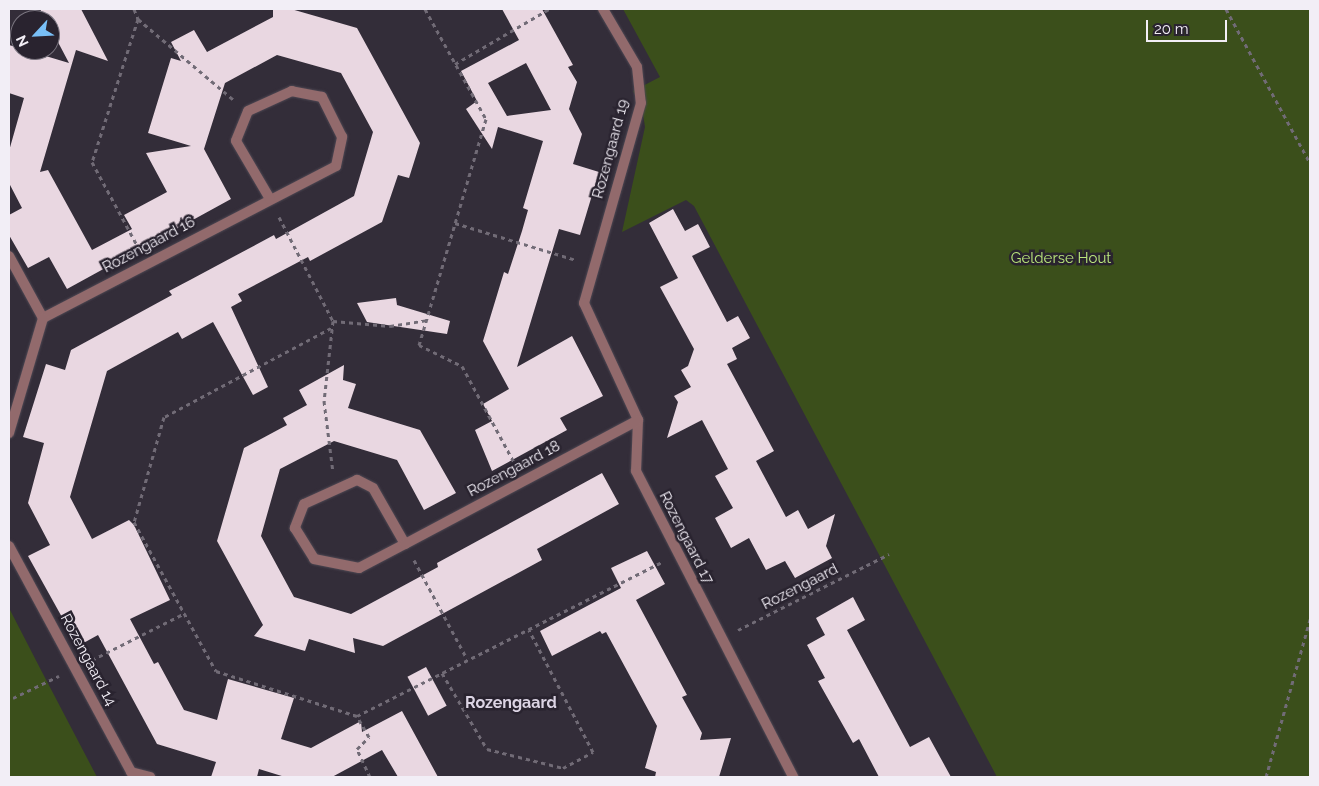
<!DOCTYPE html>
<html>
<head>
<meta charset="utf-8">
<style>
	body { margin:0 }
	#map { position:relative; width:1319px; height:786px; overflow:hidden; background:#332d39; font-family:Raleway,sans-serif }
	div>[style] { position:absolute }
	.green>* { inset:0; background:#3b4f1b }
	.building>* { inset:0; background:#e9d7e1; transform-origin:0 0 }
	.path>* { height:3px; margin-top:-1.5px; transform-origin:0; background:repeating-linear-gradient(90deg,#716b76 0 4px,transparent 0 8px) }
	.roads { filter:drop-shadow(0 0 1px #4e4853) drop-shadow(0 0 1px #4e4853) }
	.minor>* { height:10px; margin:-5px; padding:0 5px; transform-origin:5px; border-radius:5px; background:#926a6c }
	span { translate:-50% -50%; white-space:nowrap; text-align:center; line-height:1.15; -webkit-text-stroke:5px #29232f; paint-order:stroke }
	.street-label { font-size:15px; color:#f2eef6 }
	.park-label { font-size:15px; color:#bae67c }
	.neighbourhood-label { font-size:16px; color:#dcd4e4; font-weight:700 }
	.frame { position:absolute; inset:0; border:10px solid #f2eef6; pointer-events:none }
	.north { position:absolute; left:10px; top:10px; width:50px; height:50px; box-sizing:border-box; background:#29232f; border:1px solid #79747f; border-radius:50%; rotate:245deg; font-size:14px; font-weight:700; line-height:20px; text-align:center; color:#f2eef6 }
	.north::after { content:''; display:block; margin:auto; width:18px; height:22px; background:#78bff7; clip-path:polygon(50% 0,100% 100%,50% 72%,0 100%) }
	.scale { position:absolute; left:1146px; top:20px; width:81px; height:22px; box-sizing:border-box; border:2px solid #f2eef6; border-top:0; padding-left:6px; font-size:15px; line-height:18px; white-space:nowrap; color:#f2eef6; -webkit-text-stroke:4px #29232f; paint-order:stroke }
</style>
</head>
<body>
<div id="map">
	<div class="green">
		<i style="clip-path:polygon(623px 9px,1310px 9px,1310px 777px,997px 777px,694px 206px,686px 200px,622px 232px,645px 127px,642px 108px,633px 91px,660px 77px)"></i>
		<i style="clip-path:polygon(9px 608px,42px 672px,97px 777px,9px 777px)"></i>
	</div>
	<div class="building">
		<i style="clip-path:polygon(40px 9px,81px 9px,108px 61px,76px 50px,40px 172px,48px 170px,92px 250px,132px 229px,124px 215px,167px 192px,146px 153px,191px 146px,148px 133px,171px 58px,181px 61px,171px 42px,194px 30px,207px 52px,273px 17px,273px 9px,291px 9px,357px 28px,420px 143px,409px 178px,398px 175px,382px 222px,310px 261px,308px 257px,238px 294px,242px 301px,231px 307px,268px 387px,253px 395px,213px 322px,182px 339px,178px 332px,107px 371px,70px 497px,92px 539px,129px 520px,134px 525px,170px 600px,130px 619px,154px 664px,158px 662px,184px 710px,217px 720px,228px 679px,294px 698px,281px 739px,311px 748px,361px 721px,362px 732px,402px 711px,438px 777px,398px 777px,382px 750px,332px 777px,285px 777px,259px 769px,257px 777px,211px 777px,216px 762px,157px 744px,98px 635px,78px 646px,28px 556px,50px 545px,28px 503px,44px 443px,23px 437px,46px 364px,65px 370px,71px 350px,172px 295px,169px 291px,190px 280px,274px 235px,276px 239px,354px 196px,373px 132px,341px 73px,277px 55px,225px 83px,204px 149px,231px 199px,67px 289px,49px 257px,28px 268px,9px 235px,9px 215px,22px 208px,9px 183px,9px 151px,24px 98px,9px 93px,9px 45px,69px 63px,50px 27px,50px 20px,46px 20px)"></i>
		<i style="clip-path:polygon(evenodd,502px 9px,542px 9px,573px 65px,568px 67px,577px 82px,569px 109px,582px 134px,573px 164px,599px 172px,580px 235px,559px 229px,517px 367px,572px 336px,603px 396px,560px 418px,567px 430px,492px 471px,475px 430px,492px 421px,483px 404px,509px 389px,483px 341px,504px 272px,508px 274px,522px 231px,528px 210px,523px 208px,543px 141px,498px 127px,492px 149px,466px 109px,477px 101px,461px 71px,519px 40px,502px 9px,526px 63px,551px 110px,507px 116px,488px 83px,526px 63px)"></i>
		<i style="clip-path:polygon(673px 209px,685px 231px,698px 224px,710px 247px,692px 256px,727px 322px,738px 316px,750px 338px,732px 348px,737px 359px,727px 364px,774px 451px,756px 461px,786px 517px,798px 510px,808px 529px,835px 514px,826px 546px,832px 558px,795px 578px,785px 561px,766px 570px,749px 538px,731px 548px,715px 518px,733px 508px,715px 476px,728px 469px,702px 420px,667px 438px,678px 402px,674px 396px,691px 387px,681px 370px,688px 366px,694px 349px,660px 287px,678px 278px,649px 223px)"></i>
		<i style="clip-path:polygon(396px 298px,397px 305px,450px 321px,447px 334px,367px 322px,357px 303px)"></i>
		<i style="clip-path:polygon(344px 365px,343px 380px,356px 384px,348px 408px,420px 430px,456px 493px,424px 510px,397px 460px,334px 441px,280px 469px,261px 536px,294px 597px,351px 614px,438px 567px,437px 563px,602px 473px,619px 504px,537px 549px,542px 560px,383px 646px,353px 638px,355px 653px,309px 639px,305px 651px,254px 636px,263px 625px,217px 541px,244px 448px,287px 425px,283px 418px,307px 405px,299px 390px)"></i>
		<i style="clip-path:polygon(647px 551px,665px 584px,636px 600px,687px 695px,682px 697px,702px 733px,700px 740px,731px 738px,719px 777px,655px 777px,656px 772px,645px 768px,657px 726px,606px 632px,602px 634px,600px 631px,552px 656px,540px 631px,621px 588px,611px 568px)"></i>
		<i style="clip-path:polygon(853px 597px,865px 620px,847px 630px,910px 747px,929px 737px,951px 777px,879px 777px,859px 739px,853px 743px,818px 681px,825px 678px,807px 645px,825px 635px,816px 618px)"></i>
		<i style="left:426px;top:667px;width:44px;height:21px;rotate:62deg"></i>
	</div>
	<div class="path">
		<i style="left:134px;top:9px;width:11px;rotate:68deg"></i>
		<i style="left:138px;top:19px;width:126px;rotate:40.2deg"></i>
		<i style="left:425px;top:9px;width:126px;rotate:61deg"></i>
		<i style="left:486px;top:119px;width:236px;rotate:106.5deg"></i>
		<i style="left:419px;top:345px;width:48px;rotate:26deg"></i>
		<i style="left:462px;top:366px;width:111px;rotate:61.6deg"></i>
		<i style="left:1226px;top:9px;width:175px;rotate:61.4deg"></i>
		<i style="left:138px;top:19px;width:150px;rotate:107.8deg"></i>
		<i style="left:92px;top:162px;width:99px;rotate:61.6deg"></i>
		<i style="left:455px;top:64px;width:109px;rotate:-30.3deg"></i>
		<i style="left:279px;top:217px;width:117px;rotate:62.6deg"></i>
		<i style="left:333px;top:321px;width:81px;rotate:96.4deg"></i>
		<i style="left:324px;top:401px;width:72px;rotate:82.8deg"></i>
		<i style="left:455px;top:223px;width:127px;rotate:17deg"></i>
		<i style="left:333px;top:321px;width:57px;rotate:5deg"></i>
		<i style="left:390px;top:326px;width:36px;rotate:-9deg"></i>
		<i style="left:331px;top:328px;width:189px;rotate:151.9deg"></i>
		<i style="left:164px;top:417px;width:109px;rotate:105.9deg"></i>
		<i style="left:134px;top:522px;width:170px;rotate:61.2deg"></i>
		<i style="left:216px;top:671px;width:148px;rotate:17.7deg"></i>
		<i style="left:414px;top:560px;width:112px;rotate:61.8deg"></i>
		<i style="left:738px;top:630px;width:169px;rotate:-26.7deg"></i>
		<i style="left:92px;top:660px;width:104px;rotate:-26.8deg"></i>
		<i style="left:442px;top:673px;width:88px;rotate:59.4deg"></i>
		<i style="left:487px;top:749px;width:78px;rotate:14deg"></i>
		<i style="left:563px;top:768px;width:34px;rotate:-28deg"></i>
		<i style="left:593px;top:752px;width:138px;rotate:-117.7deg"></i>
		<i style="left:13px;top:698px;width:51px;rotate:-25.6deg"></i>
		<i style="left:370px;top:777px;width:31px;rotate:-115deg"></i>
		<i style="left:357px;top:749px;width:17px;rotate:-45deg"></i>
		<i style="left:369px;top:737px;width:24px;rotate:-120deg"></i>
		<i style="left:357px;top:716px;width:342px;rotate:-26.8deg"></i>
		<i style="left:1266px;top:777px;width:164px;rotate:-74.4deg"></i>
	</div>
	<div class="roads">
		<div class="minor">
			<i style="left:603px;top:9px;width:67px;rotate:59.6deg"></i>
			<i style="left:637px;top:67px;width:36px;rotate:84deg"></i>
			<i style="left:641px;top:103px;width:208px;rotate:105.9deg"></i>
			<i style="left:584px;top:303px;width:129px;rotate:65.2deg"></i>
			<i style="left:638px;top:420px;width:51px;rotate:92.2deg"></i>
			<i style="left:636px;top:471px;width:344px;rotate:62.8deg"></i>
			<i style="left:9px;top:256px;width:71px;rotate:61.3deg"></i>
			<i style="left:43px;top:318px;width:330px;rotate:-27.4deg"></i>
			<i style="left:336px;top:166px;width:30px;rotate:-78deg"></i>
			<i style="left:342px;top:137px;width:45px;rotate:-116.6deg"></i>
			<i style="left:322px;top:97px;width:31px;rotate:-169deg"></i>
			<i style="left:292px;top:91px;width:48px;rotate:155.6deg"></i>
			<i style="left:248px;top:111px;width:32px;rotate:112deg"></i>
			<i style="left:236px;top:141px;width:67px;rotate:59.6deg"></i>
			<i style="left:9px;top:433px;width:120px;rotate:-73.5deg"></i>
			<i style="left:405px;top:544px;width:64px;rotate:-119.7deg"></i>
			<i style="left:373px;top:488px;width:18px;rotate:-153deg"></i>
			<i style="left:357px;top:480px;width:58px;rotate:155.6deg"></i>
			<i style="left:304px;top:504px;width:26px;rotate:111deg"></i>
			<i style="left:295px;top:528px;width:36px;rotate:58deg"></i>
			<i style="left:314px;top:559px;width:46px;rotate:11.3deg"></i>
			<i style="left:359px;top:568px;width:52px;rotate:-27.6deg"></i>
			<i style="left:405px;top:544px;width:264px;rotate:-28deg"></i>
			<i style="left:9px;top:546px;width:257px;rotate:61.6deg"></i>
			<i style="left:131px;top:772px;width:20px;rotate:15deg"></i>
		</div>
	</div>
	<div class="street-label">
		<span style="left:611px;top:149px;rotate:-75deg">Rozengaard 19</span>
		<span style="left:149px;top:245px;rotate:-28deg">Rozengaard 16</span>
		<span style="left:514px;top:469px;rotate:-28deg">Rozengaard 18</span>
		<span style="left:686px;top:538px;rotate:63deg">Rozengaard 17</span>
		<span style="left:800px;top:587px;rotate:-27deg">Rozengaard</span>
		<span style="left:88px;top:660px;rotate:62deg">Rozengaard 14</span>
	</div>
	<div class="park-label">
		<span style="left:1061px;top:259px">Gelderse Hout</span>
	</div>
	<div class="neighbourhood-label">
		<span style="left:511px;top:703px">Rozengaard</span>
	</div>
	<div class="frame"></div>
	<div class="north">N</div>
	<div class="scale">20 m</div>
</div>
</body>
</html>
